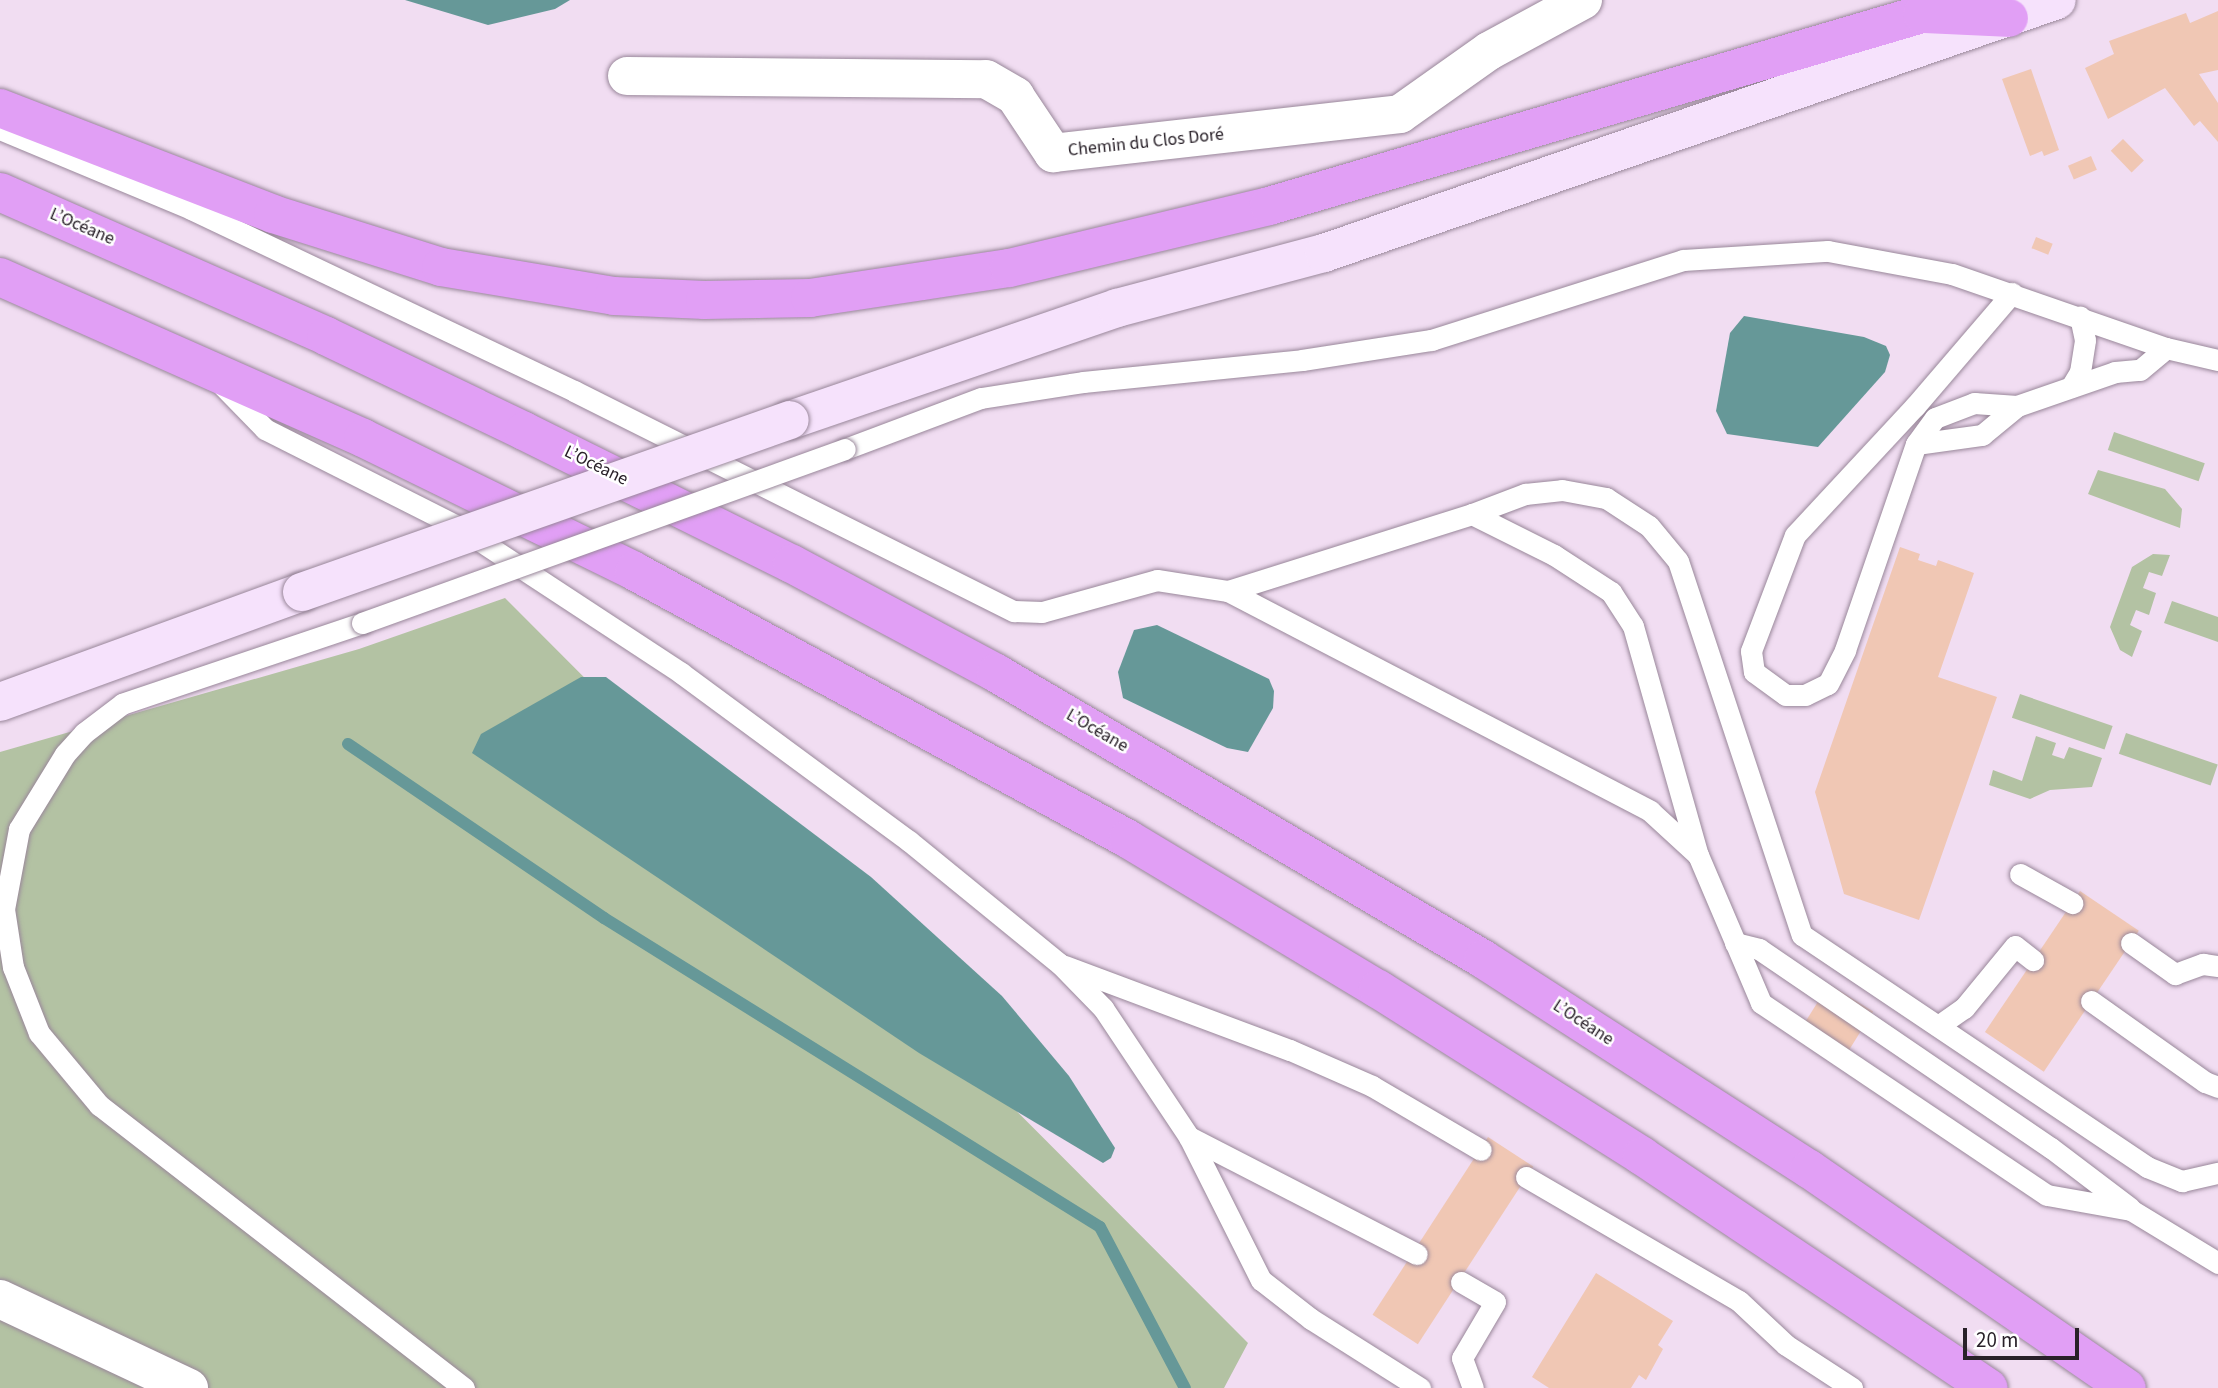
<!DOCTYPE html>
<html>
<head>
<meta charset="utf-8">
<style>
	body { margin:0 }
	#map { position:relative; width:2218px; height:1388px; overflow:hidden; background:#f1ddf2; font-family:"Source Sans 3",sans-serif }
	div>[style] { position:absolute }
	.green>* { inset:0; background:#b3c2a3; transform-origin:0 0 }
	.water>* { inset:0; background:#669898 }
	.stream>* { height:12px; margin:-6px; padding:0 6px; transform-origin:6px; border-radius:6px; background:#669898 }
	.building>* { inset:0; background:#f0c7b4; transform-origin:0 0 }
	.roads { filter:drop-shadow(0 0 2px #99879a) drop-shadow(0 0 2px #99879a) }
	.lane>* { height:21px; margin:-10.5px; padding:0 10.5px; transform-origin:10.5px; border-radius:10.5px; background:#fff }
	.street>* { height:38px; margin:-19px; padding:0 19px; transform-origin:19px; border-radius:19px; background:#fff }
	.secondary>* { height:38px; margin:-19px; padding:0 19px; transform-origin:19px; border-radius:19px; background:#f6e2fc }
	.highway>* { height:38px; margin:-19px; padding:0 19px; transform-origin:19px; border-radius:19px; background:#e19ff5 }
	.bridges { filter:drop-shadow(0 0 2px #99879a) drop-shadow(0 0 2px #99879a) }
	.lane-bridge>* { height:21px; margin:-10.5px; padding:0 10.5px; transform-origin:10.5px; border-radius:10.5px; background:#fff }
	.secondary-bridge>* { height:38px; margin:-19px; padding:0 19px; transform-origin:19px; border-radius:19px; background:#f6e2fc }
	span { translate:-50% -50%; white-space:nowrap; text-align:center; line-height:1.15; -webkit-text-stroke:5px #fff; paint-order:stroke }
	.street-label { font-size:18px; color:#292129 }
	.scale { position:absolute; left:1963px; top:1328px; width:116px; height:32px; box-sizing:border-box; border:4px solid #292129; border-top:0; padding-left:9px; font-size:21px; line-height:24px; white-space:nowrap; color:#292129; -webkit-text-stroke:5px #fff; paint-order:stroke }
</style>
</head>
<body>
<div id="map">
	<div class="green">
		<i style="left:2114px;top:432px;width:96px;height:19px;rotate:19deg"></i>
		<i style="clip-path:polygon(2098px 470px,2165px 489px,2182px 509px,2180px 528px,2088px 494px)"></i>
		<i style="clip-path:polygon(2153px 554px,2170px 555px,2162px 576px,2149px 572px,2143px 588px,2156px 593px,2149px 615px,2136px 610px,2130px 625px,2142px 631px,2132px 657px,2120px 650px,2110px 627px,2132px 567px)"></i>
		<i style="clip-path:polygon(505px 598px,1248px 1343px,1224px 1388px,0 1388px,0 752px,359px 649px)"></i>
		<i style="clip-path:polygon(2172px 601px,2218px 617px,2218px 642px,2164px 623px)"></i>
		<i style="left:2020px;top:694px;width:98px;height:25px;rotate:19deg"></i>
		<i style="left:2126px;top:733px;width:97px;height:22px;rotate:19deg"></i>
		<i style="clip-path:polygon(2036px 736px,2056px 743px,2052px 755px,2064px 759px,2069px 747px,2102px 758px,2092px 787px,2050px 790px,2030px 799px,1989px 785px,1993px 770px,2022px 781px)"></i>
	</div>
	<div class="water">
		<i style="clip-path:polygon(405px 0,570px 0,555px 9px,488px 25px)"></i>
		<i style="clip-path:polygon(1744px 316px,1864px 337px,1886px 346px,1890px 355px,1885px 372px,1818px 447px,1727px 434px,1716px 411px,1730px 333px)"></i>
		<i style="clip-path:polygon(1157px 625px,1269px 679px,1274px 691px,1273px 708px,1248px 752px,1227px 748px,1123px 698px,1118px 672px,1134px 630px)"></i>
		<i style="clip-path:polygon(581px 677px,606px 677px,871px 877px,1002px 996px,1069px 1076px,1115px 1148px,1111px 1158px,1103px 1163px,919px 1053px,472px 753px,481px 734px)"></i>
	</div>
	<div class="stream">
		<i style="left:348px;top:744px;width:310px;rotate:34.2deg"></i>
		<i style="left:604px;top:918px;width:584px;rotate:31.92deg"></i>
		<i style="left:1100px;top:1227px;width:182px;rotate:62.2deg"></i>
	</div>
	<div class="building">
		<i style="clip-path:polygon(2218px 11px,2218px 70px,2199px 74px,2218px 103px,2218px 142px,2200px 121px,2194px 126px,2165px 88px,2108px 119px,2085px 68px,2114px 54px,2109px 41px,2186px 13px,2190px 23px)"></i>
		<i style="clip-path:polygon(2031px 69px,2059px 150px,2044px 156px,2042px 151px,2030px 156px,2002px 79px)"></i>
		<i style="left:2123px;top:139px;width:30px;height:17px;rotate:46deg"></i>
		<i style="left:2091px;top:156px;width:15px;height:25px;rotate:67deg"></i>
		<i style="left:2036px;top:237px;width:18px;height:12px;rotate:22deg"></i>
		<i style="clip-path:polygon(1900px 547px,1920px 554px,1918px 560px,1936px 566px,1938px 560px,1974px 573px,1938px 677px,1997px 697px,1919px 920px,1844px 894px,1815px 792px)"></i>
		<i style="left:2080px;top:891px;width:71px;height:170px;rotate:34deg"></i>
		<i style="left:1829px;top:984px;width:52px;height:51px;rotate:32deg"></i>
		<i style="left:1488px;top:1137px;width:54px;height:212px;rotate:33deg"></i>
		<i style="clip-path:polygon(1596px 1273px,1673px 1321px,1658px 1345px,1663px 1349px,1646px 1380px,1639px 1375px,1631px 1388px,1549px 1388px,1532px 1377px)"></i>
	</div>
	<div class="roads">
		<div class="lane">
			<i style="left:0;top:129px;width:207px;rotate:22.7deg"></i>
			<i style="left:191px;top:209px;width:424px;rotate:25.4deg"></i>
			<i style="left:574px;top:391px;width:492px;rotate:26.6deg"></i>
			<i style="left:1014px;top:611px;width:28px;rotate:2deg"></i>
			<i style="left:1042px;top:612px;width:119px;rotate:-15.5deg"></i>
			<i style="left:1157px;top:580px;width:72px;rotate:8.8deg"></i>
			<i style="left:1228px;top:591px;width:476px;rotate:27.5deg"></i>
			<i style="left:1650px;top:811px;width:65px;rotate:42.5deg"></i>
			<i style="left:1698px;top:855px;width:161px;rotate:66.9deg"></i>
			<i style="left:1761px;top:1003px;width:344px;rotate:33.9deg"></i>
			<i style="left:2047px;top:1195px;width:85px;rotate:10.1deg"></i>
			<i style="left:2131px;top:1210px;width:102px;rotate:31.3deg"></i>
			<i style="left:2012px;top:293px;width:149px;rotate:130.6deg"></i>
			<i style="left:1915px;top:406px;width:176px;rotate:132.9deg"></i>
			<i style="left:1795px;top:535px;width:124px;rotate:110.8deg"></i>
			<i style="left:1751px;top:651px;width:21px;rotate:82deg"></i>
			<i style="left:1754px;top:672px;width:39px;rotate:36deg"></i>
			<i style="left:1786px;top:695px;width:19px"></i>
			<i style="left:1805px;top:695px;width:25px;rotate:-26deg"></i>
			<i style="left:1828px;top:684px;width:38px;rotate:-63deg"></i>
			<i style="left:1845px;top:650px;width:218px;rotate:-71deg"></i>
			<i style="left:1916px;top:444px;width:32px;rotate:-54deg"></i>
			<i style="left:1935px;top:418px;width:42px;rotate:-21deg"></i>
			<i style="left:1974px;top:403px;width:43px;rotate:4deg"></i>
			<i style="left:2017px;top:406px;width:104px;rotate:-19.1deg"></i>
			<i style="left:2115px;top:372px;width:25px;rotate:-5deg"></i>
			<i style="left:2140px;top:370px;width:34px;rotate:-40deg"></i>
			<i style="left:223px;top:386px;width:60px;rotate:45.7deg"></i>
			<i style="left:265px;top:429px;width:217px;rotate:26.8deg"></i>
			<i style="left:459px;top:527px;width:266px;rotate:33.3deg"></i>
			<i style="left:681px;top:673px;width:283px;rotate:36.4deg"></i>
			<i style="left:909px;top:841px;width:195px;rotate:39.2deg"></i>
			<i style="left:1060px;top:964px;width:62px;rotate:45.7deg"></i>
			<i style="left:1103px;top:1008px;width:155px;rotate:56.3deg"></i>
			<i style="left:1189px;top:1137px;width:160px;rotate:63.3deg"></i>
			<i style="left:1261px;top:1280px;width:63px;rotate:38deg"></i>
			<i style="left:1311px;top:1319px;width:129px;rotate:32.3deg"></i>
			<i style="left:2071px;top:387px;width:17px;rotate:-59deg"></i>
			<i style="left:2080px;top:372px;width:32px;rotate:-81deg"></i>
			<i style="left:2085px;top:340px;width:24px;rotate:-102deg"></i>
			<i style="left:1916px;top:444px;width:67px;rotate:-7.8deg"></i>
			<i style="left:1982px;top:435px;width:45px;rotate:-39.6deg"></i>
			<i style="left:845px;top:449px;width:145px;rotate:-20.6deg"></i>
			<i style="left:981px;top:398px;width:103px;rotate:-8.9deg"></i>
			<i style="left:1083px;top:382px;width:220px;rotate:-5.7deg"></i>
			<i style="left:1302px;top:360px;width:131px;rotate:-8.8deg"></i>
			<i style="left:1431px;top:340px;width:264px;rotate:-17.6deg"></i>
			<i style="left:1683px;top:260px;width:145px;rotate:-3.6deg"></i>
			<i style="left:1828px;top:251px;width:126px;rotate:10.5deg"></i>
			<i style="left:1952px;top:274px;width:226px;rotate:19.1deg"></i>
			<i style="left:2166px;top:348px;width:53px;rotate:13deg"></i>
			<i style="left:1472px;top:514px;width:57px;rotate:-20.7deg"></i>
			<i style="left:1525px;top:494px;width:37px;rotate:-6deg"></i>
			<i style="left:1562px;top:490px;width:45px;rotate:10.3deg"></i>
			<i style="left:1606px;top:498px;width:51px;rotate:33.1deg"></i>
			<i style="left:1649px;top:526px;width:45px;rotate:50.4deg"></i>
			<i style="left:1678px;top:561px;width:394px;rotate:71.7deg"></i>
			<i style="left:1802px;top:935px;width:416px;rotate:33.9deg"></i>
			<i style="left:2147px;top:1167px;width:38px;rotate:22deg"></i>
			<i style="left:2182px;top:1181px;width:37px;rotate:-13deg"></i>
			<i style="left:1228px;top:591px;width:256px;rotate:-17.5deg"></i>
			<i style="left:1472px;top:514px;width:92px;rotate:26.6deg"></i>
			<i style="left:1554px;top:555px;width:68px;rotate:33deg"></i>
			<i style="left:1611px;top:592px;width:40px;rotate:57.1deg"></i>
			<i style="left:1633px;top:626px;width:238px;rotate:74.2deg"></i>
			<i style="left:362px;top:623px;width:253px;rotate:161.4deg"></i>
			<i style="left:122px;top:704px;width:48px;rotate:142.7deg"></i>
			<i style="left:84px;top:733px;width:28px;rotate:132deg"></i>
			<i style="left:65px;top:754px;width:88px;rotate:121.5deg"></i>
			<i style="left:19px;top:829px;width:81px;rotate:100.6deg"></i>
			<i style="left:4px;top:909px;width:59px;rotate:81.2deg"></i>
			<i style="left:13px;top:967px;width:71px;rotate:68.5deg"></i>
			<i style="left:39px;top:1033px;width:94px;rotate:50.2deg"></i>
			<i style="left:99px;top:1105px;width:462px;rotate:37.8deg"></i>
			<i style="left:2020px;top:874px;width:60px;rotate:29.1deg"></i>
			<i style="left:1735px;top:943px;width:25px;rotate:14deg"></i>
			<i style="left:1759px;top:949px;width:353px;rotate:34.3deg"></i>
			<i style="left:2051px;top:1148px;width:99px;rotate:37.2deg"></i>
			<i style="left:2131px;top:943px;width:54px;rotate:35.2deg"></i>
			<i style="left:2175px;top:974px;width:30px;rotate:-20deg"></i>
			<i style="left:2203px;top:964px;width:15px;rotate:8deg"></i>
			<i style="left:1065px;top:966px;width:240px;rotate:20.5deg"></i>
			<i style="left:1290px;top:1050px;width:90px;rotate:23.7deg"></i>
			<i style="left:1372px;top:1086px;width:126px;rotate:30.4deg"></i>
			<i style="left:2091px;top:1001px;width:140px;rotate:35.4deg"></i>
			<i style="left:2205px;top:1082px;width:14px;rotate:21deg"></i>
			<i style="left:1938px;top:1026px;width:32px;rotate:-35deg"></i>
			<i style="left:1964px;top:1008px;width:80px;rotate:-50.6deg"></i>
			<i style="left:2015px;top:946px;width:23px;rotate:38deg"></i>
			<i style="left:1189px;top:1137px;width:256px;rotate:27.2deg"></i>
			<i style="left:1526px;top:1177px;width:246px;rotate:30.2deg"></i>
			<i style="left:1739px;top:1301px;width:64px;rotate:43.1deg"></i>
			<i style="left:1786px;top:1345px;width:79px;rotate:33.1deg"></i>
			<i style="left:1461px;top:1282px;width:39px;rotate:30deg"></i>
			<i style="left:1495px;top:1302px;width:65px;rotate:120.5deg"></i>
			<i style="left:1462px;top:1358px;width:32px;rotate:70deg"></i>
		</div>
		<div class="street">
			<i style="left:627px;top:76px;width:359px;rotate:0.5deg"></i>
			<i style="left:986px;top:79px;width:34px;rotate:30deg"></i>
			<i style="left:1015px;top:96px;width:69px;rotate:56.3deg"></i>
			<i style="left:1053px;top:153px;width:349px;rotate:-6.4deg"></i>
			<i style="left:1400px;top:114px;width:109px;rotate:-35.3deg"></i>
			<i style="left:1489px;top:51px;width:107px;rotate:-28.5deg"></i>
			<i style="left:0;top:1299px;width:209px;rotate:25.2deg"></i>
		</div>
		<div class="secondary">
			<i style="left:790px;top:420px;width:346px;rotate:-18.9deg"></i>
			<i style="left:1117px;top:308px;width:214px;rotate:-14.9deg"></i>
			<i style="left:1324px;top:253px;width:775px;rotate:-19.04deg"></i>
			<i style="left:0;top:702px;width:321px;rotate:-20deg"></i>
		</div>
		<div class="highway">
			<i style="left:0;top:108px;width:293px;rotate:21.2deg"></i>
			<i style="left:273px;top:214px;width:176px;rotate:17.5deg"></i>
			<i style="left:441px;top:267px;width:175px;rotate:9.5deg"></i>
			<i style="left:614px;top:296px;width:91px;rotate:2.5deg"></i>
			<i style="left:705px;top:300px;width:105px;rotate:-1.1deg"></i>
			<i style="left:810px;top:298px;width:201px;rotate:-8.6deg"></i>
			<i style="left:1009px;top:268px;width:267px;rotate:-13.4deg"></i>
			<i style="left:1269px;top:206px;width:681px;rotate:-16.38deg"></i>
			<i style="left:1922px;top:14px;width:87px;rotate:2.6deg"></i>
			<i style="left:0;top:192px;width:356px;rotate:23.8deg"></i>
			<i style="left:326px;top:336px;width:220px;rotate:25.6deg"></i>
			<i style="left:524px;top:431px;width:299px;rotate:26.4deg"></i>
			<i style="left:792px;top:564px;width:231px;rotate:28.1deg"></i>
			<i style="left:996px;top:673px;width:565px;rotate:30.42deg"></i>
			<i style="left:1483px;top:959px;width:388px;rotate:32.8deg"></i>
			<i style="left:1809px;top:1169px;width:386px;rotate:34.6deg"></i>
			<i style="left:0;top:277px;width:397px;rotate:23.9deg"></i>
			<i style="left:363px;top:438px;width:302px;rotate:26.1deg"></i>
			<i style="left:634px;top:571px;width:562px;rotate:28.48deg"></i>
			<i style="left:1128px;top:839px;width:292px;rotate:31deg"></i>
			<i style="left:1378px;top:989px;width:312px;rotate:32.3deg"></i>
			<i style="left:1642px;top:1156px;width:417px;rotate:33.8deg"></i>
		</div>
	</div>
	<div class="bridges">
		<div class="lane-bridge">
			<i style="left:362px;top:623px;width:513px;rotate:-19.81deg"></i>
		</div>
		<div class="secondary-bridge">
			<i style="left:302px;top:592px;width:517px;rotate:-19.42deg"></i>
		</div>
	</div>
	<div class="street-label">
		<span style="left:1146px;top:143px;rotate:-6deg">Chemin du Clos Doré</span>
		<span style="left:82px;top:227px;rotate:23deg">L’Océane</span>
		<span style="left:596px;top:466px;rotate:26deg">L’Océane</span>
		<span style="left:1097px;top:731px;rotate:30deg">L’Océane</span>
		<span style="left:1583px;top:1023px;rotate:33deg">L’Océane</span>
	</div>
	<div class="scale">20 m</div>
</div>
</body>
</html>
